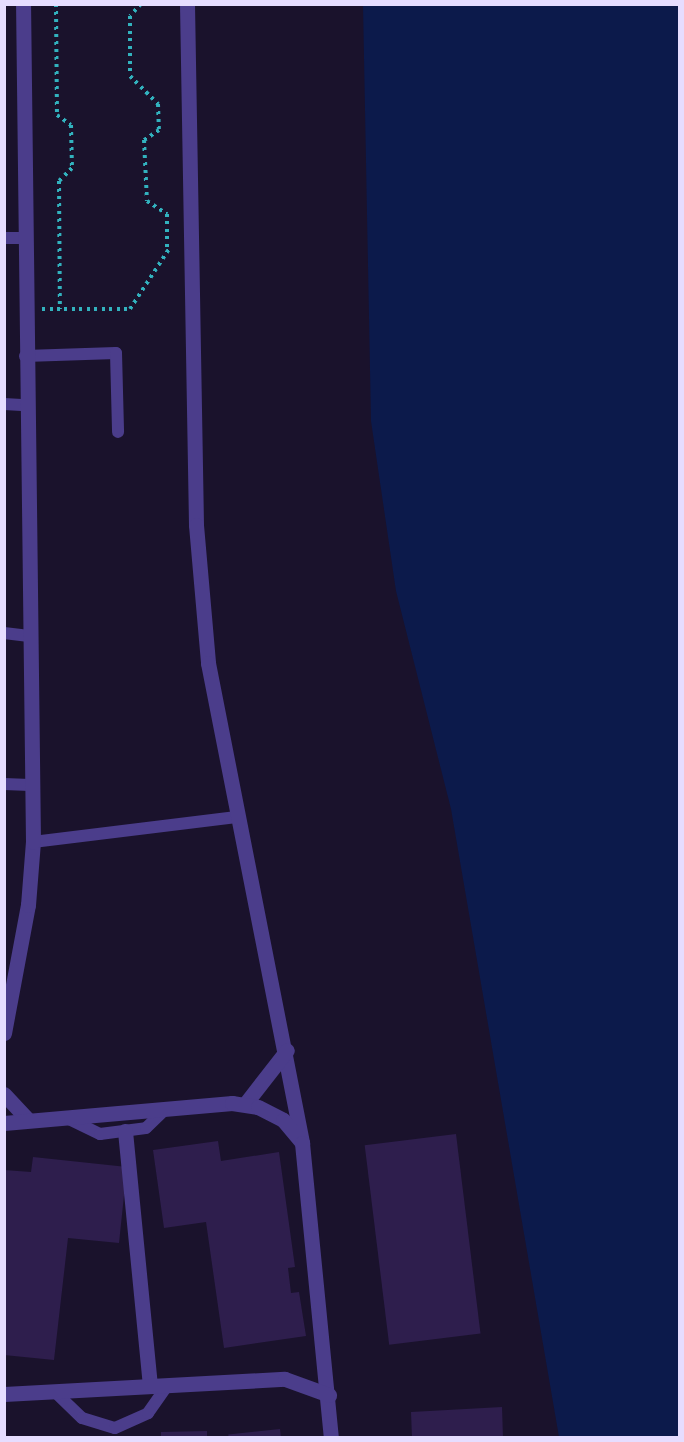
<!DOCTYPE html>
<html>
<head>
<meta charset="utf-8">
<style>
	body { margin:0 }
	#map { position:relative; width:684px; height:1442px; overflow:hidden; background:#1a122c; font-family:Rubik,sans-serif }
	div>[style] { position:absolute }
	.water>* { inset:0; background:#0c1a4b }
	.building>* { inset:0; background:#2e1e4d; transform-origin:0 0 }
	.path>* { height:4px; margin-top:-2px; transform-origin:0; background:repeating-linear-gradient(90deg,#32b2be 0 3px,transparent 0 7.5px) }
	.service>* { height:12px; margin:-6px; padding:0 6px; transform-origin:6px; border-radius:6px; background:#4b3d8b }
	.pedestrian>* { height:15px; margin:-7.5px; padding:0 7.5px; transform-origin:7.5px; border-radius:7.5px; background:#4b3d8b }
	.minor>* { height:15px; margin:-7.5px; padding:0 7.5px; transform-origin:7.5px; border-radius:7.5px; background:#4b3d8b }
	span { translate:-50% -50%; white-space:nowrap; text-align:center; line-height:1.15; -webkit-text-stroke:5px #1a122c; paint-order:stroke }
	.frame { position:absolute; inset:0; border:6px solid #e6ddff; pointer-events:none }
</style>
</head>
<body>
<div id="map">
	<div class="water">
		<i style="clip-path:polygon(363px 5px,679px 5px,679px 1437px,559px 1437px,451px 809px,396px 591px,371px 421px)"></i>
	</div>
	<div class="building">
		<i style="left:456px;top:1134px;width:201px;height:92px;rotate:83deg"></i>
		<i style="clip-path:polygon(218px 1141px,221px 1161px,279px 1152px,295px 1267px,288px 1268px,291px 1293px,299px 1292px,306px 1336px,224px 1348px,206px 1222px,164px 1228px,153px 1150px)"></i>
		<i style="clip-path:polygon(33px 1157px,127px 1167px,119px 1243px,68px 1238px,54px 1360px,4px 1355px,4px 1170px,31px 1172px)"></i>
		<i style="clip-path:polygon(502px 1407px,503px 1438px,412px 1438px,411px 1412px)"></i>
		<i style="left:280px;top:1429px;width:9px;height:52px;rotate:84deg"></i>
		<i style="clip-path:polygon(207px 1431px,207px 1438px,161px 1438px,161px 1432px)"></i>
	</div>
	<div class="path">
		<i style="left:56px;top:4px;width:111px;rotate:89.5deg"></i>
		<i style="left:57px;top:115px;width:17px;rotate:36deg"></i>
		<i style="left:71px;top:125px;width:43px;rotate:88.7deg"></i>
		<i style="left:72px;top:168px;width:18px;rotate:135deg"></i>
		<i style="left:59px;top:181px;width:128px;rotate:89.6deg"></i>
		<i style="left:141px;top:4px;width:16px;rotate:133deg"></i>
		<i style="left:130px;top:16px;width:60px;rotate:90deg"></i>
		<i style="left:130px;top:76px;width:40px;rotate:45deg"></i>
		<i style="left:158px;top:104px;width:26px;rotate:88deg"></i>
		<i style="left:159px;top:130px;width:18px;rotate:146deg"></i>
		<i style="left:144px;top:140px;width:61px;rotate:87.2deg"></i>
		<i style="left:147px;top:201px;width:24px;rotate:33deg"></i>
		<i style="left:167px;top:214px;width:35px;rotate:90deg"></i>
		<i style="left:42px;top:309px;width:88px"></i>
		<i style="left:130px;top:309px;width:72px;rotate:-57deg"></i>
	</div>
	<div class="service">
		<i style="left:4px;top:238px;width:21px"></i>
		<i style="left:25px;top:356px;width:91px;rotate:-1.9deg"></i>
		<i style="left:116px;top:353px;width:79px;rotate:88.5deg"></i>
		<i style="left:4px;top:404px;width:22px;rotate:3deg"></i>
		<i style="left:4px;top:633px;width:23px;rotate:7deg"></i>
		<i style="left:4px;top:784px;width:26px;rotate:2deg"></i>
		<i style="left:33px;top:842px;width:207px;rotate:-7deg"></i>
		<i style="left:65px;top:1117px;width:39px;rotate:26deg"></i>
		<i style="left:100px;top:1134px;width:46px;rotate:-7.4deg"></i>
		<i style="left:146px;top:1128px;width:28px;rotate:-44deg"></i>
		<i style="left:54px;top:1391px;width:39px;rotate:44deg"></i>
		<i style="left:82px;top:1418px;width:34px;rotate:17deg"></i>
		<i style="left:115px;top:1428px;width:36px;rotate:-24deg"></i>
		<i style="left:148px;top:1413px;width:33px;rotate:-55deg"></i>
	</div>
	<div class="pedestrian">
		<i style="left:125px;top:1131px;width:256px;rotate:84.4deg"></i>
	</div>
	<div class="minor">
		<i style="left:187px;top:4px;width:521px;rotate:89.01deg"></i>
		<i style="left:196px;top:525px;width:139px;rotate:85deg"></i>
		<i style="left:208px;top:663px;width:489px;rotate:78.9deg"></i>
		<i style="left:4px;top:1033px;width:130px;rotate:-79.4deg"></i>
		<i style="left:28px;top:905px;width:63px;rotate:-85.5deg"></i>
		<i style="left:33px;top:842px;width:838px;rotate:-90.68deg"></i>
		<i style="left:4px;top:1094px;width:35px;rotate:47deg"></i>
		<i style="left:245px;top:1104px;width:68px;rotate:-52.1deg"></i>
		<i style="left:4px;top:1123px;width:229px;rotate:-5deg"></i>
		<i style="left:232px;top:1103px;width:26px;rotate:9deg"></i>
		<i style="left:258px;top:1107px;width:28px;rotate:27deg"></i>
		<i style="left:283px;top:1120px;width:30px;rotate:50deg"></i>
		<i style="left:302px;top:1143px;width:296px;rotate:84.4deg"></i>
		<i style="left:4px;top:1394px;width:281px;rotate:-3.1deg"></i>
		<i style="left:285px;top:1379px;width:47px;rotate:20deg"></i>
	</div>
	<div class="frame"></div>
</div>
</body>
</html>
